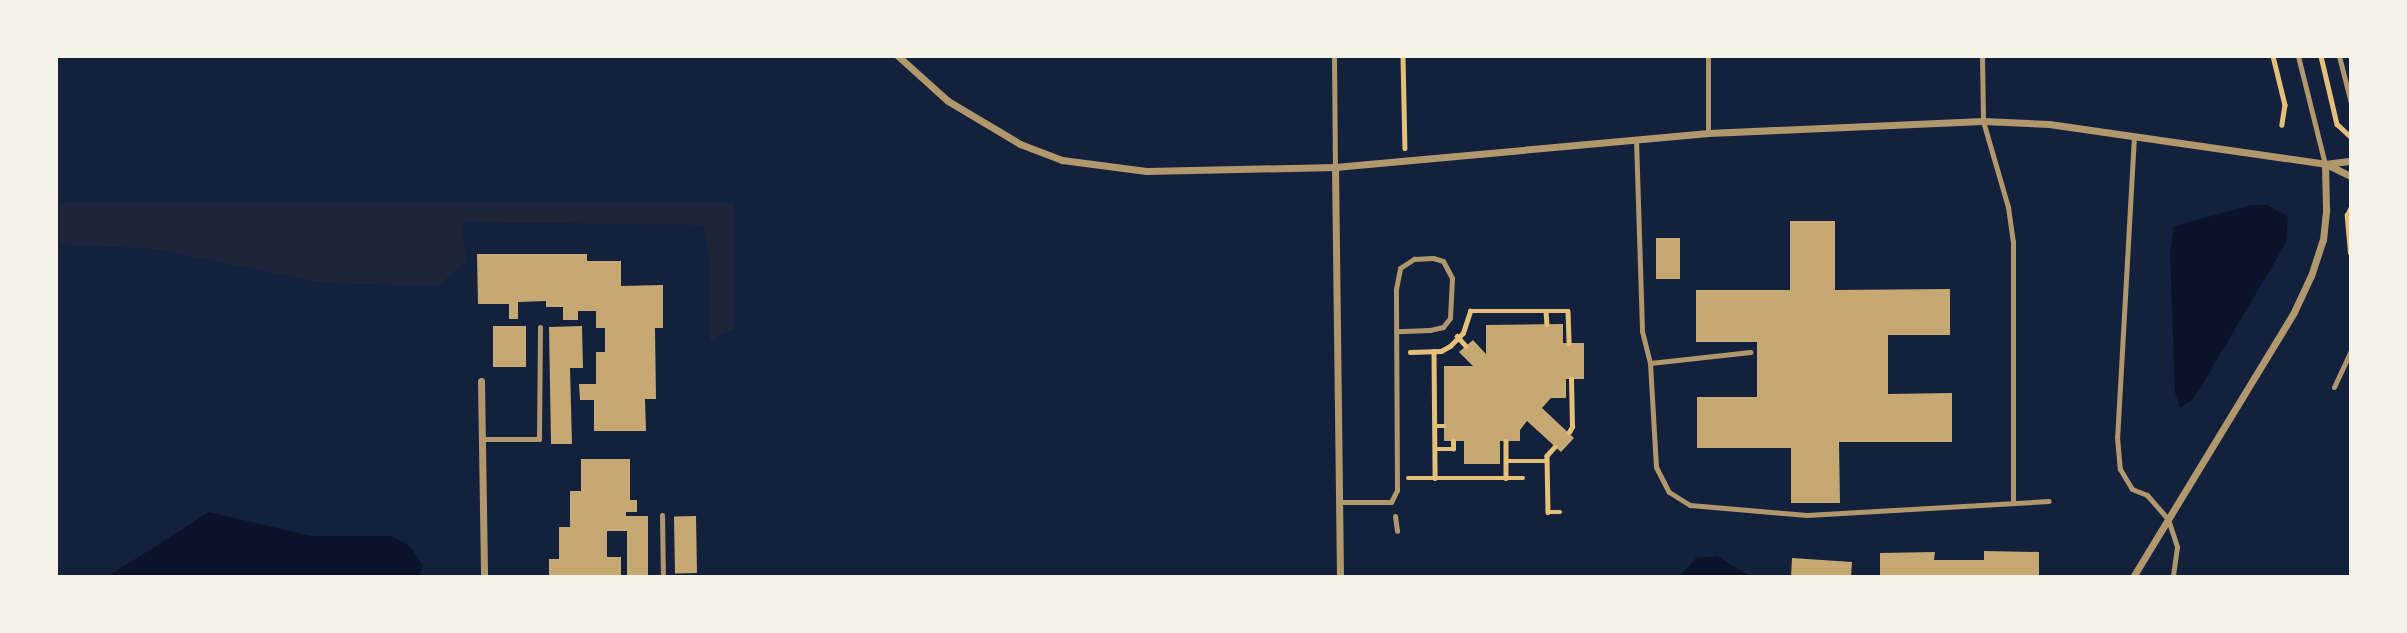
<!DOCTYPE html>
<html>
<head>
<meta charset="utf-8">
<style>
	body { margin:0 }
	#map { position:relative; width:2407px; height:633px; overflow:hidden; background:#14213d; font-family:Arial,sans-serif }
	div>[style] { position:absolute }
	.green>* { inset:0; background:#1d2539 }
	.water>* { inset:0; background:#0b132b }
	.building>* { inset:0; background:#c6a872; transform-origin:0 0 }
	.path>* { height:4.5px; margin:-2.25px; padding:0 2.25px; transform-origin:2.25px; border-radius:2.25px; background:#e5c07b }
	.service>* { height:5px; margin:-2.5px; padding:0 2.5px; transform-origin:2.5px; border-radius:2.5px; background:#b1986c }
	.minor>* { height:7px; margin:-3.5px; padding:0 3.5px; transform-origin:3.5px; border-radius:3.5px; background:#b1986c }
	span { translate:-50% -50%; white-space:nowrap; text-align:center; line-height:1.15; -webkit-text-stroke:7px #f6f1e7; paint-order:stroke }
	.frame { position:absolute; inset:0; border:58px solid #f6f1e7; pointer-events:none }
</style>
</head>
<body>
<div id="map">
	<div class="green">
		<i style="clip-path:polygon(56px 203px,734px 203px,734px 329px,710px 340px,709px 257px,703px 225px,462px 222px,466px 261px,438px 286px,323px 283px,155px 249px,56px 244px)"></i>
	</div>
	<div class="water">
		<i style="clip-path:polygon(2252px 205px,2268px 205px,2288px 217px,2286px 243px,2199px 390px,2192px 400px,2180px 408px,2175px 392px,2170px 253px,2174px 226px)"></i>
		<i style="clip-path:polygon(209px 512px,311px 536px,392px 536px,410px 546px,423px 565px,419px 577px,107px 577px)"></i>
		<i style="clip-path:polygon(1717px 556px,1752px 577px,1678px 577px,1696px 558px)"></i>
	</div>
	<div class="building">
		<i style="clip-path:polygon(1790px 221px,1835px 221px,1835px 290px,1950px 289px,1950px 335px,1888px 335px,1888px 394px,1952px 393px,1952px 442px,1839px 442px,1840px 503px,1791px 503px,1791px 448px,1697px 448px,1697px 397px,1757px 397px,1757px 342px,1696px 342px,1696px 290px,1790px 290px)"></i>
		<i style="left:1680px;top:238px;width:41px;height:24px;rotate:90deg"></i>
		<i style="clip-path:polygon(477px 254px,587px 254px,587px 261px,621px 261px,621px 286px,663px 285px,663px 328px,655px 328px,656px 399px,645px 399px,646px 431px,594px 431px,594px 400px,580px 400px,579px 384px,596px 384px,596px 352px,605px 352px,605px 328px,596px 328px,596px 311px,578px 311px,578px 320px,563px 320px,563px 307px,546px 307px,546px 301px,518px 302px,518px 319px,509px 319px,509px 304px,478px 304px)"></i>
		<i style="clip-path:polygon(1563px 324px,1563px 343px,1584px 343px,1584px 379px,1566px 379px,1566px 398px,1551px 398px,1542px 408px,1574px 438px,1561px 452px,1527px 421px,1520px 430px,1520px 441px,1500px 441px,1500px 464px,1464px 464px,1464px 441px,1444px 441px,1444px 366px,1473px 366px,1459px 352px,1473px 340px,1486px 354px,1486px 325px)"></i>
		<i style="left:493px;top:326px;width:33px;height:41px"></i>
		<i style="clip-path:polygon(582px 326px,583px 368px,570px 368px,572px 444px,551px 444px,549px 327px)"></i>
		<i style="clip-path:polygon(581px 459px,630px 459px,630px 500px,637px 500px,637px 512px,626px 512px,626px 516px,648px 516px,648px 577px,627px 577px,627px 531px,607px 531px,607px 557px,621px 557px,621px 577px,549px 577px,549px 559px,559px 559px,559px 527px,570px 527px,570px 491px,581px 491px)"></i>
		<i style="left:696px;top:516px;width:57px;height:22px;rotate:89deg"></i>
		<i style="clip-path:polygon(1984px 551px,2039px 552px,2039px 577px,1880px 577px,1880px 553px,1935px 552px,1934px 560px,1984px 560px)"></i>
		<i style="clip-path:polygon(1792px 558px,1852px 562px,1851px 577px,1791px 577px)"></i>
	</div>
	<div class="path">
		<i style="left:1403px;top:56px;width:92px;rotate:88.8deg"></i>
		<i style="left:2273px;top:56px;width:50px;rotate:76.2deg"></i>
		<i style="left:2285px;top:105px;width:20px;rotate:99deg"></i>
		<i style="left:2321px;top:56px;width:70px;rotate:76.8deg"></i>
		<i style="left:2337px;top:124px;width:19px;rotate:43deg"></i>
		<i style="left:2350px;top:253px;width:38px;rotate:-95deg"></i>
		<i style="left:2347px;top:215px;width:9px;rotate:-63deg"></i>
		<i style="left:1546px;top:311px;width:13px;rotate:86deg"></i>
		<i style="left:1457px;top:336px;width:13px;rotate:48deg"></i>
		<i style="left:1434px;top:351px;width:127px;rotate:89.5deg"></i>
		<i style="left:1410px;top:352px;width:31px;rotate:-2deg"></i>
		<i style="left:1441px;top:351px;width:10px;rotate:-29deg"></i>
		<i style="left:1450px;top:346px;width:18px;rotate:-45deg"></i>
		<i style="left:1463px;top:333px;width:23px;rotate:-72deg"></i>
		<i style="left:1470px;top:311px;width:98px"></i>
		<i style="left:1568px;top:311px;width:32px;rotate:88deg"></i>
		<i style="left:1435px;top:426px;width:9px"></i>
		<i style="left:1569px;top:432px;width:6px;rotate:-59deg"></i>
		<i style="left:1572px;top:427px;width:48px;rotate:-91.2deg"></i>
		<i style="left:1506px;top:441px;width:37px;rotate:90deg"></i>
		<i style="left:1555px;top:447px;width:12px;rotate:132deg"></i>
		<i style="left:1547px;top:456px;width:56px;rotate:89deg"></i>
		<i style="left:1548px;top:512px;width:12px"></i>
		<i style="left:1435px;top:449px;width:18px"></i>
		<i style="left:1453px;top:449px;width:8px;rotate:-90deg"></i>
		<i style="left:1506px;top:461px;width:41px"></i>
		<i style="left:1408px;top:478px;width:115px"></i>
	</div>
	<div class="service">
		<i style="left:1334px;top:56px;width:111px;rotate:89.5deg"></i>
		<i style="left:1708px;top:56px;width:77px;rotate:90deg"></i>
		<i style="left:1982px;top:56px;width:65px;rotate:89.1deg"></i>
		<i style="left:1983px;top:121px;width:90px;rotate:73.8deg"></i>
		<i style="left:2008px;top:207px;width:34px;rotate:82deg"></i>
		<i style="left:2013px;top:241px;width:261px;rotate:90deg"></i>
		<i style="left:2298px;top:56px;width:111px;rotate:76deg"></i>
		<i style="left:2339px;top:56px;width:49px;rotate:75.7deg"></i>
		<i style="left:2134px;top:136px;width:301px;rotate:93.2deg"></i>
		<i style="left:2117px;top:437px;width:32px;rotate:85deg"></i>
		<i style="left:2120px;top:469px;width:23px;rotate:59deg"></i>
		<i style="left:2132px;top:489px;width:16px;rotate:22deg"></i>
		<i style="left:2147px;top:495px;width:32px;rotate:49deg"></i>
		<i style="left:2168px;top:519px;width:29px;rotate:72deg"></i>
		<i style="left:2177px;top:547px;width:30px;rotate:98deg"></i>
		<i style="left:1636px;top:139px;width:192px;rotate:88.2deg"></i>
		<i style="left:1642px;top:331px;width:33px;rotate:76deg"></i>
		<i style="left:1650px;top:363px;width:104px;rotate:86.7deg"></i>
		<i style="left:1656px;top:467px;width:28px;rotate:63deg"></i>
		<i style="left:1669px;top:492px;width:25px;rotate:32deg"></i>
		<i style="left:1690px;top:505px;width:117px;rotate:4.9deg"></i>
		<i style="left:1807px;top:515px;width:242px;rotate:-3.3deg"></i>
		<i style="left:1650px;top:363px;width:101px;rotate:-6.3deg"></i>
		<i style="left:2334px;top:387px;width:40px;rotate:-65deg"></i>
		<i style="left:482px;top:439px;width:57px"></i>
		<i style="left:539px;top:439px;width:112px;rotate:-89.5deg"></i>
		<i style="left:1339px;top:502px;width:52px"></i>
		<i style="left:1391px;top:502px;width:13px;rotate:-63deg"></i>
		<i style="left:1397px;top:490px;width:201px;rotate:-90.3deg"></i>
		<i style="left:1396px;top:289px;width:21px;rotate:-79deg"></i>
		<i style="left:1400px;top:268px;width:17px;rotate:-33deg"></i>
		<i style="left:1414px;top:259px;width:19px;rotate:-3deg"></i>
		<i style="left:1433px;top:258px;width:10px;rotate:17deg"></i>
		<i style="left:1443px;top:261px;width:19px;rotate:62deg"></i>
		<i style="left:1452px;top:278px;width:40px;rotate:92.9deg"></i>
		<i style="left:1450px;top:318px;width:11px;rotate:128deg"></i>
		<i style="left:1443px;top:327px;width:13px;rotate:167deg"></i>
		<i style="left:1430px;top:330px;width:33px;rotate:178deg"></i>
		<i style="left:662px;top:515px;width:62px;rotate:89.1deg"></i>
		<i style="left:1395px;top:516px;width:15px;rotate:82deg"></i>
	</div>
	<div class="minor">
		<i style="left:898px;top:56px;width:67px;rotate:42deg"></i>
		<i style="left:948px;top:101px;width:84px;rotate:30.8deg"></i>
		<i style="left:1020px;top:144px;width:45px;rotate:20.9deg"></i>
		<i style="left:1062px;top:160px;width:85px;rotate:7.5deg"></i>
		<i style="left:1146px;top:171px;width:189px;rotate:-1.2deg"></i>
		<i style="left:1335px;top:167px;width:375px;rotate:-5.2deg"></i>
		<i style="left:1708px;top:133px;width:275px;rotate:-2.5deg"></i>
		<i style="left:1983px;top:121px;width:66px;rotate:2.6deg"></i>
		<i style="left:2049px;top:124px;width:279px;rotate:8.2deg"></i>
		<i style="left:2325px;top:164px;width:26px;rotate:-7deg"></i>
		<i style="left:2326px;top:164px;width:28px;rotate:26deg"></i>
		<i style="left:1335px;top:167px;width:410px;rotate:89.3deg"></i>
		<i style="left:481px;top:381px;width:196px;rotate:89.1deg"></i>
		<i style="left:2133px;top:577px;width:310px;rotate:-58.7deg"></i>
		<i style="left:2294px;top:312px;width:40px;rotate:-65deg"></i>
		<i style="left:2311px;top:276px;width:38px;rotate:-72deg"></i>
		<i style="left:2323px;top:240px;width:31px;rotate:-84deg"></i>
		<i style="left:2326px;top:209px;width:45px;rotate:-91.3deg"></i>
	</div>
	<div class="frame"></div>
</div>
</body>
</html>
